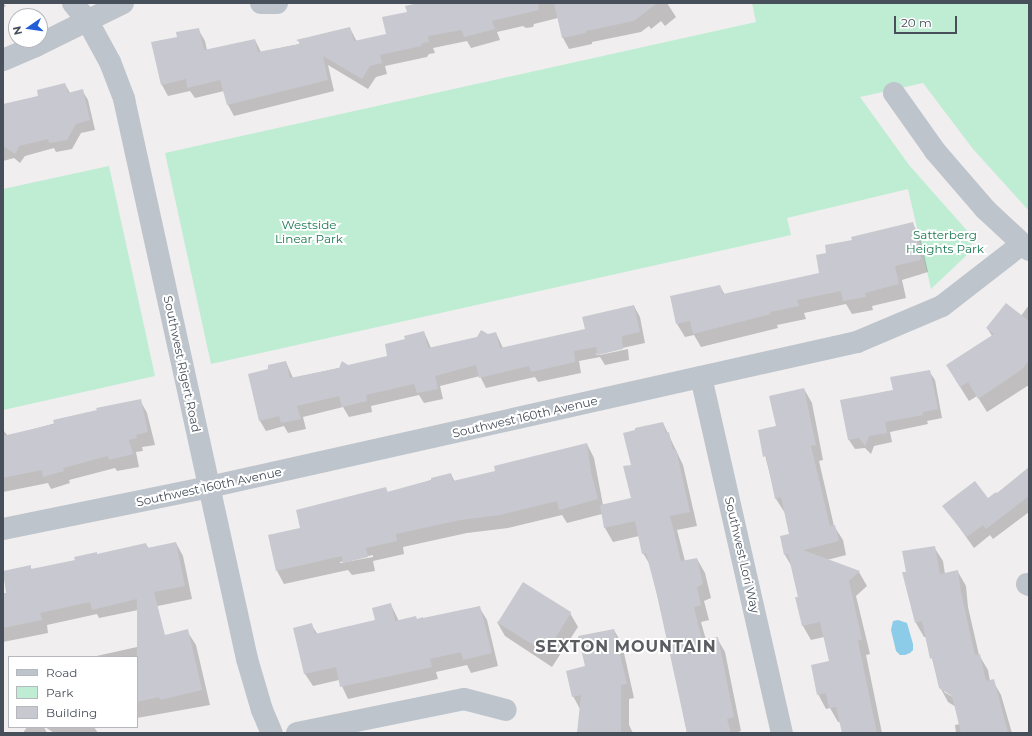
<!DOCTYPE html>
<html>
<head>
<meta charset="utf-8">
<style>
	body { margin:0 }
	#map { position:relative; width:1032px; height:736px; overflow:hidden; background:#f0eeee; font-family:Montserrat,sans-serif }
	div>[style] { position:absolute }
	.green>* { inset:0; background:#beedd4 }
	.water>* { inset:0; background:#8ccce8 }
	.shadow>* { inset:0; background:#0003 }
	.building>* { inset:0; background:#c8c9d0; transform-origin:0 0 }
	.minor>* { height:22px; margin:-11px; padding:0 11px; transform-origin:11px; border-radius:11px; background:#bdc4cc }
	span { translate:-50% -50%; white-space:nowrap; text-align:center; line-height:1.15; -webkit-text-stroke:4px #fff; paint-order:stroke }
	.park-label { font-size:12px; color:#1b7953 }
	.street-label { font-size:12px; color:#474f5a }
	.district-label { font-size:16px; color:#5b5d62; font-weight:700; letter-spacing:1px }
	.frame { position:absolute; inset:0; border:4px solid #474f5a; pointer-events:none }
	.legend { position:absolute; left:8px; top:656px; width:130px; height:72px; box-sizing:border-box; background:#fff; border:1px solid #b5b9bd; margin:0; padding:5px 7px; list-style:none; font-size:12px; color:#474f5a }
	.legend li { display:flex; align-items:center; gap:8px; height:20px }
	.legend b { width:20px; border:1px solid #b5b9bd }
	.north { position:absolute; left:8px; top:8px; width:40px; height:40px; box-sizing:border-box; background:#fff; border:1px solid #b5b9bd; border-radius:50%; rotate:257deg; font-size:11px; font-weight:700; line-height:16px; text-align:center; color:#474f5a }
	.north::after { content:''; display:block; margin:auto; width:14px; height:18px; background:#215ed8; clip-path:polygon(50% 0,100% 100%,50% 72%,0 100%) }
	.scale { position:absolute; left:894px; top:16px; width:63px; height:18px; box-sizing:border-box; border:2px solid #474f5a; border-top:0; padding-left:5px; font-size:12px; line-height:14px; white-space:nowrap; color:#474f5a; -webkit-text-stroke:3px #fff; paint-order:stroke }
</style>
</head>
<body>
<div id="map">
	<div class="green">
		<i style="clip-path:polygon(752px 3px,1029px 3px,1029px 211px,973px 149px,923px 83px,860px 97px,909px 165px,970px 234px,972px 244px,970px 252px,931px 289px,908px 189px,787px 218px,791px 235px,211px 364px,165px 153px,756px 22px)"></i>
		<i style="clip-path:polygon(109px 166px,155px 376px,3px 410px,3px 189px)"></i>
	</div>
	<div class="water">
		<i style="clip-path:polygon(898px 620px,907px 623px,913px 644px,913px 650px,910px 653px,905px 655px,900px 655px,896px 651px,891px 630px,893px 621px)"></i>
	</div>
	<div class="shadow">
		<i style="clip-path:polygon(3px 3px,6px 6px,3px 8px)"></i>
		<i style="clip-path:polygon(423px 3px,667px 3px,676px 17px,665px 26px,661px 21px,651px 29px,649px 26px,641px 32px,592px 42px,592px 44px,569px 49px,563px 38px,558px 18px,534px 24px,533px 27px,526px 28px,523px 26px,497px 32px,500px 40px,471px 48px,467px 41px,433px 48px,435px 53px,429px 54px,427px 57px,385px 66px,387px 74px,376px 77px,368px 89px,328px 65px,334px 91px,234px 116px,228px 105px,224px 91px,195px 98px,190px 91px,168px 96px,162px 85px,178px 38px,198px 29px,205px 41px,207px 50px,255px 40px,261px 52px,300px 44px,298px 40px,350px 28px,357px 42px,387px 35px,408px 12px)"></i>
		<i style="clip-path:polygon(65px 84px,70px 93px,82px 90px,88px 100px,95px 130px,81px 133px,72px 149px,56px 152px,54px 148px,25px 156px,20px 163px,14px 158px,3px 161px,3px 105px,39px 96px)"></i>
		<i style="clip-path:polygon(913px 224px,920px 237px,928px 272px,902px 280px,906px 298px,872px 306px,873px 310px,852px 314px,846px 304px,804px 313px,806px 319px,777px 325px,778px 328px,701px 347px,694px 335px,685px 337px,677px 324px,720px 286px,725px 295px,821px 274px,828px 254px,853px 240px)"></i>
		<i style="clip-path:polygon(1029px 305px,1029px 385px,987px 412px,977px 396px,969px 401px,955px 379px,992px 336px,987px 328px,1021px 316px)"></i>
		<i style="clip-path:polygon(634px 306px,640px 317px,645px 343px,595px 354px,600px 355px,628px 349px,629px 360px,605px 365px,600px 357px,579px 361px,581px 373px,538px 382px,535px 377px,486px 388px,480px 376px,440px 386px,443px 399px,424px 403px,419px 395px,371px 406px,372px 412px,349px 417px,343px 407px,303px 417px,306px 429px,288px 433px,284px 426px,266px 431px,260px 421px,270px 370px,286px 362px,293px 378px,348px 366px,388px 357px,406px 340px,424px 332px,431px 348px,496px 333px,503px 348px,586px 330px)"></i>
		<i style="clip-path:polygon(929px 371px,935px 380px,942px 418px,927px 421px,928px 424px,890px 432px,892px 442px,874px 446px,871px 454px,865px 448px,855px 449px,849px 440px,841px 401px,894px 390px)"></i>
		<i style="clip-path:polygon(804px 389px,812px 403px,823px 460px,819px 461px,834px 526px,843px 540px,846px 555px,827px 560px,859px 572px,867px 586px,856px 596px,870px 654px,866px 655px,882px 733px,843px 733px,841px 722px,838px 722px,830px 708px,826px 709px,818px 694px,831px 662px,824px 637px,811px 640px,803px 626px,799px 597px,792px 567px,785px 555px,781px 537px,791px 535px,785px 513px,776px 499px,759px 431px,777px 427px)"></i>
		<i style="clip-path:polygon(140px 400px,147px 413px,155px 445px,142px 447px,143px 451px,136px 452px,139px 467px,117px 471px,115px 468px,69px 480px,70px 483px,51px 489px,48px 483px,3px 492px,3px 430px,8px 436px)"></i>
		<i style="clip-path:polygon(evenodd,663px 423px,683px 465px,697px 526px,677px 530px,685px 561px,697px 559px,705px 573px,711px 598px,704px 601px,709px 620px,701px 622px,706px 640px,717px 638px,725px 652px,741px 731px,735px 733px,687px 733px,671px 653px,650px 565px,643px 553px,639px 536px,613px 542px,605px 528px,602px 514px,567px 523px,562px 515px,508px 528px,467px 533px,403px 547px,404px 554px,373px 561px,375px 571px,352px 575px,348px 570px,284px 584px,277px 571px,301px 529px,386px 488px,388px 493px,451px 474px,455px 482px,496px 472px,587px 444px,594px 458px,603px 505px,632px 499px,632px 466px,663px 423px,373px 555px,373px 557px,340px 563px,340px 562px,373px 555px)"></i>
		<i style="clip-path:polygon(1029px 469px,1029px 512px,993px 539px,990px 535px,974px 548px,944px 506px,988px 499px,996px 495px)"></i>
		<i style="clip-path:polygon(176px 543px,183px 556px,192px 599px,99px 618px,97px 614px,47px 625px,48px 633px,3px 642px,3px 594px,8px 593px,3px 572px,30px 566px,32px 570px,76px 561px,96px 553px,98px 555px,146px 544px,149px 549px)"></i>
		<i style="clip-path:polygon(evenodd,934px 547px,943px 561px,945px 574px,958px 572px,966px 586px,968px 607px,979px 655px,988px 670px,990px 681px,993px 681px,1001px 695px,1012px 733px,956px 733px,955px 725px,960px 724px,956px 707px,948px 702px,940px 687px,926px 637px,924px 637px,916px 623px,903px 573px,907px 572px,934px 547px,944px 690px,956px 699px,944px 692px,944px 690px)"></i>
		<i style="clip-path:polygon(391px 605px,399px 621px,423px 619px,479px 607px,487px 620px,498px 666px,471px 673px,467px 665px,436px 672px,438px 679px,348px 699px,339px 680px,313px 686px,305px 674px,294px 629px,311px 624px,318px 635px,376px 621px)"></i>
		<i style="clip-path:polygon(570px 613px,578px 627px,552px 667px,505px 636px,497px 622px)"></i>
		<i style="clip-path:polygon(614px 630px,622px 644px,634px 698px,629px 699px,629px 725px,633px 733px,578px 733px,580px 709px,573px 696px,586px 667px)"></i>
		<i style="clip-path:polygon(187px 631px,196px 645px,210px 705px,137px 718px,137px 657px,92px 657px,155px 643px)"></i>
		<i style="clip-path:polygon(27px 727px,44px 727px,47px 733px,23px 733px)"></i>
		<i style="clip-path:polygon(45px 727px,94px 727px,98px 733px,54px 733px)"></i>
	</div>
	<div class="building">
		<i style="clip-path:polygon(418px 3px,538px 3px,539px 10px,492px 21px,495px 29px,464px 37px,462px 30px,428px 36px,429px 42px,423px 43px,421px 46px,380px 55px,382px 63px,370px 66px,362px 79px,323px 56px,328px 80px,227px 105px,220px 80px,187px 88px,186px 79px,161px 85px,151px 42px,177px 37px,176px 32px,199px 28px,204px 50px,255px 39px,258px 52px,299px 44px,300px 42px,296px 40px,350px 27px,354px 41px,386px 34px,382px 17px,407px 12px,405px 6px)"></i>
		<i style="clip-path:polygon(554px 3px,657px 3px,634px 21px,586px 31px,586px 33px,562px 38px)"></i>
		<i style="clip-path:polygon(65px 83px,68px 93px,83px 89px,90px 120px,76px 124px,67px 140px,49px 143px,48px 139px,19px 146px,15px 154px,3px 146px,3px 104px,38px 96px,37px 90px)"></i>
		<i style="clip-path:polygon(913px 222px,921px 258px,920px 260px,895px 266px,899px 284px,865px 293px,866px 297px,843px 301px,841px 291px,797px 300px,799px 306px,770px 312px,771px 314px,693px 334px,690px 321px,676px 324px,670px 296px,720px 285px,723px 294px,819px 273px,816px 255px,826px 253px,825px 245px,852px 240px,851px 237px)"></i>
		<i style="clip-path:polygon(1006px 303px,1029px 321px,1029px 361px,1021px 370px,978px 399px,968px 382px,960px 387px,946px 365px,994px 334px,986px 328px)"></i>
		<i style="clip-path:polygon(634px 305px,640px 332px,622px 336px,623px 349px,598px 355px,596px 347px,574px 351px,575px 362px,531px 372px,529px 366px,479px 378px,476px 365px,435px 376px,438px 389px,417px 393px,414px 384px,366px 395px,367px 401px,342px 407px,339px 396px,297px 406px,301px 419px,281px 423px,279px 416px,259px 421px,248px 374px,268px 369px,268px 365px,286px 361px,290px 378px,339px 368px,342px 361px,348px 365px,387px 356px,385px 344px,405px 339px,404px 336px,424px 331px,428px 348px,477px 337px,481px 330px,488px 334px,496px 332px,500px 348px,585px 329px,582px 317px)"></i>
		<i style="clip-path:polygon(930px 370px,938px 409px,923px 412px,923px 415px,885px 422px,887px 433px,869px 436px,865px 446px,859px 438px,848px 440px,840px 400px,893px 390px,890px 377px)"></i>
		<i style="clip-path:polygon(804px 388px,816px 445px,811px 446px,830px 526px,835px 525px,839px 541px,803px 550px,860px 571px,849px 581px,862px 639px,858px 641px,877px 733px,842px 733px,836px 707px,829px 708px,826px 693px,817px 695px,811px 665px,829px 661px,820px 622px,802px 626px,795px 597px,798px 597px,788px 554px,784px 555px,780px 536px,789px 534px,781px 497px,775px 499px,766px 456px,763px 457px,758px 430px,776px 426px,769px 396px)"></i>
		<i style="clip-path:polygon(141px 399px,148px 432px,136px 435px,137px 438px,129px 440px,133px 454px,109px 460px,108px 456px,63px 468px,64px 471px,43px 477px,42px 470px,3px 478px,3px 436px,54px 424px,53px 420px,97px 410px,96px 408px)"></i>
		<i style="clip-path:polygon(663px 422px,666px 433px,669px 432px,673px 450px,676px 449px,690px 512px,670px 516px,681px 561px,697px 558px,703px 584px,697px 587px,701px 605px,694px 607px,702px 640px,718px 637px,734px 717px,727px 719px,731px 733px,687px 733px,657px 595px,646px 553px,642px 554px,635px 521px,604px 528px,600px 505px,631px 498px,623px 466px,631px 465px,623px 433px,635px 430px,635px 428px)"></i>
		<i style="clip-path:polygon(587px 443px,591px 472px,598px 499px,559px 510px,557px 501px,500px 515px,460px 520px,396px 534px,397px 541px,366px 548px,368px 557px,343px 563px,342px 556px,276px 571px,268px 535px,300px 528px,296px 510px,386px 487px,387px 492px,431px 480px,431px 478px,451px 473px,453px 481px,495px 471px,494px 466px)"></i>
		<i style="clip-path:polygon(1029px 467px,1029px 496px,986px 529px,983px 525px,967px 537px,942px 506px,975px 481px,988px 498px,996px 492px,997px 493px)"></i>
		<i style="clip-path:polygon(176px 542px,185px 586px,154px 592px,165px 635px,188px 629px,202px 690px,160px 700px,159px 697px,137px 702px,137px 599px,92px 610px,90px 602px,40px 613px,42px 620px,3px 628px,3px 593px,6px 593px,3px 571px,31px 565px,31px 569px,75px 560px,74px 557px,97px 552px,97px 554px,146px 543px,147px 548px)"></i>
		<i style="clip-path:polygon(935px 546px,940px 574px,958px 570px,961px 592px,975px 655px,980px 654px,986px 681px,994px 679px,1008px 733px,961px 733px,952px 696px,939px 688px,932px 658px,930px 659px,922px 621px,915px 623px,902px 572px,906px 572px,902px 551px)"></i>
		<i style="left:523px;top:582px;width:57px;height:48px;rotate:32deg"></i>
		<i style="clip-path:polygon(391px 603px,395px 621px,416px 616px,417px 619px,423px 617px,423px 618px,480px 606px,492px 653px,463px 660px,461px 652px,430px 659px,432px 667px,340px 687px,336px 667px,304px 674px,293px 628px,312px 623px,315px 634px,375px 620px,372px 608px)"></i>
		<i style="clip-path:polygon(614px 629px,627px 684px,621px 685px,621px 733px,577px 733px,581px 695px,572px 697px,566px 671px,585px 666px,578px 636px)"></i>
	</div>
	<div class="minor">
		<i style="left:73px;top:3px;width:22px;rotate:51deg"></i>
		<i style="left:87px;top:20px;width:48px;rotate:61.3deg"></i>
		<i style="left:110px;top:62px;width:40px;rotate:69deg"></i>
		<i style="left:124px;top:99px;width:573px;rotate:77.61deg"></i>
		<i style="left:247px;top:659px;width:53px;rotate:73.6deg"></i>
		<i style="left:262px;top:710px;width:25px;rotate:67deg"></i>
		<i style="left:261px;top:3px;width:16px"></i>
		<i style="left:3px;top:60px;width:36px;rotate:-23deg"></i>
		<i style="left:36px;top:46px;width:97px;rotate:-26.3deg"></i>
		<i style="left:894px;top:93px;width:71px;rotate:54.7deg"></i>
		<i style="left:935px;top:151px;width:77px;rotate:49.2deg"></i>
		<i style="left:985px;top:209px;width:60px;rotate:43deg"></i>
		<i style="left:701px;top:377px;width:365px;rotate:77.2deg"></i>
		<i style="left:3px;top:529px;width:210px;rotate:-11.5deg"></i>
		<i style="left:209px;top:487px;width:664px;rotate:-12.61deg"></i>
		<i style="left:857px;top:342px;width:92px;rotate:-23deg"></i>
		<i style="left:942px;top:306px;width:101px;rotate:-37.8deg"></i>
		<i style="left:1027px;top:584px;width:2px;rotate:27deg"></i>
		<i style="left:297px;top:733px;width:170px;rotate:-11.5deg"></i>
		<i style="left:464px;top:699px;width:43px;rotate:14.7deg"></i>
	</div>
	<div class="park-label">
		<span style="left:309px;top:232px">Westside<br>Linear Park</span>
		<span style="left:945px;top:242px">Satterberg<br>Heights Park</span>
	</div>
	<div class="street-label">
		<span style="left:182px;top:364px;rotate:78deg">Southwest Rigert Road</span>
		<span style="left:525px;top:417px;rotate:-13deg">Southwest 160th Avenue</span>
		<span style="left:209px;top:487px;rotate:-12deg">Southwest 160th Avenue</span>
		<span style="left:742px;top:555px;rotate:77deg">Southwest Lori Way</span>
	</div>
	<div class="district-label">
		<span style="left:626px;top:647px">SEXTON MOUNTAIN</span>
	</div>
	<div class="frame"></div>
	<ul class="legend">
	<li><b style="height:5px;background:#bdc4cc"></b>Road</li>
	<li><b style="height:11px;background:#beedd4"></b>Park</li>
	<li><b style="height:11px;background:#c8c9d0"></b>Building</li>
	</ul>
	<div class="north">N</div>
	<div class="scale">20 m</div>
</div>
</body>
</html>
